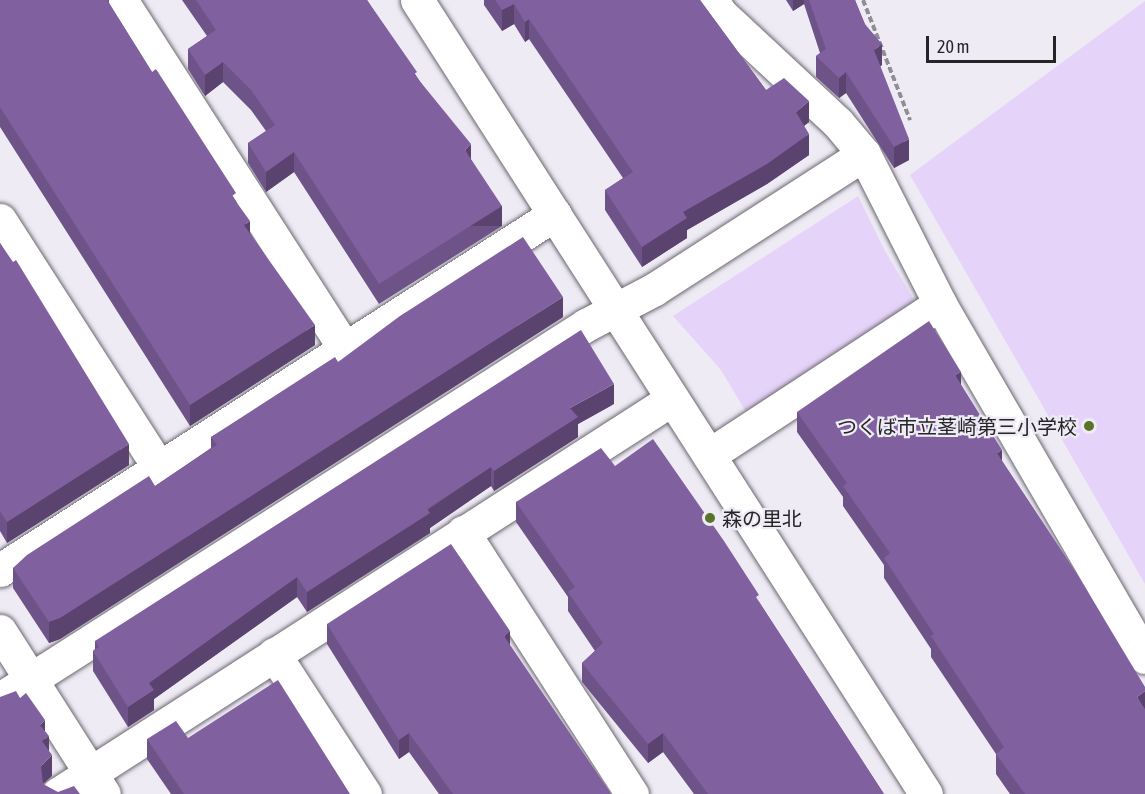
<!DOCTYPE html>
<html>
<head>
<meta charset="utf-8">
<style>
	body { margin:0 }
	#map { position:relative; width:1145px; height:794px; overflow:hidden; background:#efebf5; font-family:"Asap Condensed","Noto Sans JP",sans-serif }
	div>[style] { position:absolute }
	.green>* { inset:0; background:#e6d3f9 }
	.path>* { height:4px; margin-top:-2px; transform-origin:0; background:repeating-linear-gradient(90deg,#908d94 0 6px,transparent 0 9px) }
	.roads { filter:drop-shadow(0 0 2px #6b6770) drop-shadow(0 0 2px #6b6770) }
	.street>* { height:33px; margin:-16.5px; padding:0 16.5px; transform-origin:16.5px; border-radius:16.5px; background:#fff }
	.secondary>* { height:33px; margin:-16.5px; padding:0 16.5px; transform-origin:16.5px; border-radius:16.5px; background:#fff }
	.wall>* { inset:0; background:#6e5388 }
	.shaded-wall>* { inset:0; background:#5a436f; transform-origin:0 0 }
	.building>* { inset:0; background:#80609e }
	.dots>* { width:16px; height:16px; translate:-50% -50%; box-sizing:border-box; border:3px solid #efebf5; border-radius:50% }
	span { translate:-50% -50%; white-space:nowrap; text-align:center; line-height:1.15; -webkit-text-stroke:4.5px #efebf5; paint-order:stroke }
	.poi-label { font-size:20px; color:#252427 }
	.right { translate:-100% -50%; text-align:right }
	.left { translate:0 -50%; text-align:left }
	.scale { position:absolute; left:926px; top:36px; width:130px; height:27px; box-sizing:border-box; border:3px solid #252427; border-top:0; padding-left:8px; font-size:18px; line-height:21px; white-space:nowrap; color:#252427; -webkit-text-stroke:4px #efebf5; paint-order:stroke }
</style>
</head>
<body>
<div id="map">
	<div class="green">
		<i style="clip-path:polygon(1145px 1px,1145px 584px,910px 175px)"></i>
		<i style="clip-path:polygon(858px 196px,885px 251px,918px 306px,749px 417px,721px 370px,673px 316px)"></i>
	</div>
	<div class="path">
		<i style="left:863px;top:0;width:129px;rotate:68.6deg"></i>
	</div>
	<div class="roads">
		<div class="street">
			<i style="left:121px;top:0;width:415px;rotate:57.3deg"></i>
			<i style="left:712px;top:0;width:15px;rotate:58deg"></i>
			<i style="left:720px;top:13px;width:161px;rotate:43deg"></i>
			<i style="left:838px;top:123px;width:40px;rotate:50deg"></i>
			<i style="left:864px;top:154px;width:168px;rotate:63.1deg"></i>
			<i style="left:940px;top:304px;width:408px;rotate:59.9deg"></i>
			<i style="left:0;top:220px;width:295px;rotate:57.3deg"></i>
			<i style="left:709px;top:455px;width:276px;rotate:-33.2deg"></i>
			<i style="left:463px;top:532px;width:312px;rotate:57.2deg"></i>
			<i style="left:0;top:570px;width:659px;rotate:-32.68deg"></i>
			<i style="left:0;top:631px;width:193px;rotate:57.5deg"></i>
			<i style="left:274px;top:654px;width:167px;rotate:57deg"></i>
			<i style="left:0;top:699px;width:695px;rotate:-32.55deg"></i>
			<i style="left:586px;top:325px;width:76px;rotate:-27.6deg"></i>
			<i style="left:653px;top:290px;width:251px;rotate:-32.8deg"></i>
			<i style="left:58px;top:794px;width:730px;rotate:-32.75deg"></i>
		</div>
		<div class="secondary">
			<i style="left:417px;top:0;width:943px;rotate:57.34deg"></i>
		</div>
	</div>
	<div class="wall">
		<i style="clip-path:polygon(0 0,109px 0,109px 3px,152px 72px,236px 201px,250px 233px,315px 345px,190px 426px,0 127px)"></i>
		<i style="clip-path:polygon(182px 0,367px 0,471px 160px,502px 226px,379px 304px,294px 172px,266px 192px,248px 163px,248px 143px,266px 131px,251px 110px,223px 82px,205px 96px,188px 69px,188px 49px,207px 36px)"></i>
		<i style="clip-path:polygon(484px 0,700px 0,766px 90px,809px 122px,804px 126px,809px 155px,767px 184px,687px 230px,687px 238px,642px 267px,605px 210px,605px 190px,623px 178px,529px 39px,525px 42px,514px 24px,502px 31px,484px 5px)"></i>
		<i style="clip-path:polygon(786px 0,855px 0,882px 65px,880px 66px,909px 160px,894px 168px,846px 93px,839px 98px,816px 77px,816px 56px,820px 53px,804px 4px,793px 11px)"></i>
		<i style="clip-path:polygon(0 243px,129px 465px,7px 543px,0 531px)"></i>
		<i style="clip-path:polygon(563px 317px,60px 639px,49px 643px,13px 588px,13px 568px,155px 486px,211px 448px,211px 437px,338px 362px)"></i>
		<i style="clip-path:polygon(961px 385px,1002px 461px,1145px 794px,1010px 794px,996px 774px,996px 754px,931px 657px,931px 649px,884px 578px,884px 565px,843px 506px,843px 497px,797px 432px,797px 412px)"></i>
		<i style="clip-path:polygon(614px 404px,578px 424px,578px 437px,494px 491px,491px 486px,430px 528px,430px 533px,307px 612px,297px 597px,154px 699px,154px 710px,128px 727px,93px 671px,93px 651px,95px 649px,95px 641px)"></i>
		<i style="clip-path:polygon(615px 466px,759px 602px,884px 794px,694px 794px,663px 752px,648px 763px,582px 682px,582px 663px,595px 651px,568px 611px,568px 597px,516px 522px,516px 502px)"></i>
		<i style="clip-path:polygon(327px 624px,510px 646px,611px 794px,439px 794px,409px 752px,399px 759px,327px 644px)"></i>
		<i style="clip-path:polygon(188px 738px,350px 794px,171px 794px,147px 759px,147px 739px)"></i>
	</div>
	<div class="shaded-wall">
		<i style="clip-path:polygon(793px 0,804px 0,804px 4px,793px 11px)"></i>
		<i style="clip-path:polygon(514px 4px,514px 24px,502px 31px,502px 10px)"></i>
		<i style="clip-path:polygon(529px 19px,529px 39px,525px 42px,525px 22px)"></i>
		<i style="clip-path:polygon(882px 44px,882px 65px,874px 71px,874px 50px)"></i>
		<i style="clip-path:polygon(223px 62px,223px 82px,205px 96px,205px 75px)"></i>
		<i style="clip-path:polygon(846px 72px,846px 93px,839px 98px,839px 78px)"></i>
		<i style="clip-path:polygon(809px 101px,809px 122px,796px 132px,796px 112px)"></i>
		<i style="clip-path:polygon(809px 134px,809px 155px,767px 184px,687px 230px,687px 238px,642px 267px,642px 247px,683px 212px)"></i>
		<i style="clip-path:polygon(909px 139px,909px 160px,894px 168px,894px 147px)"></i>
		<i style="clip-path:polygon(471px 144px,471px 164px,465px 150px)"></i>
		<i style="clip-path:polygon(294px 152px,294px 172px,266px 192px,266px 172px)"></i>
		<i style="left:502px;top:206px;width:20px;height:146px;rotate:90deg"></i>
		<i style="clip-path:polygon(250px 221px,250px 242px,244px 225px)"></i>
		<i style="clip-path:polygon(563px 297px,563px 317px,60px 639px,49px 643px,49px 622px)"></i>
		<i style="clip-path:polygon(315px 325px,315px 345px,190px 426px,190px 405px)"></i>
		<i style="clip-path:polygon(961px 372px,961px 392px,955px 375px)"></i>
		<i style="clip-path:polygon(614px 384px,614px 404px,578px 424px,578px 437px,494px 491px,494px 471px,570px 408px)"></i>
		<i style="clip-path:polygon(129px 444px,129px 465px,7px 543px,7px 522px)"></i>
		<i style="clip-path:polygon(1002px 450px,1002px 471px,997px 453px)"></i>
		<i style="clip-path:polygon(491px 467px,491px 486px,430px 528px,430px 533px,307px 612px,307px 592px)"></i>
		<i style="clip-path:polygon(297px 577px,297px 597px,154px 699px,154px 710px,128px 727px,128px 707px,149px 683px)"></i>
		<i style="clip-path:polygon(510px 631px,510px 651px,504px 636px)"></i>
		<i style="clip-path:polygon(1145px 691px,1145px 712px,1137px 697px)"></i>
		<i style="clip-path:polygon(45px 720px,45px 739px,49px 736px,49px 757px,40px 746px,40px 725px)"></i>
		<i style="clip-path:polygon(409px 733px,409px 752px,399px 759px,399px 740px)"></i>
		<i style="clip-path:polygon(663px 733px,663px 752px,648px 763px,648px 744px)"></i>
		<i style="clip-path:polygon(52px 755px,52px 776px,41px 786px,41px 766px)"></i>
	</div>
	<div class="building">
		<i style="clip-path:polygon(0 0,107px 0,152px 72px,156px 69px,236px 193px,232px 196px,250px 221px,244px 225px,315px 325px,190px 405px,0 107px)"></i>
		<i style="clip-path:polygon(196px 0,367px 0,417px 72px,414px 74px,471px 144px,465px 150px,502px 206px,379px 284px,294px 152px,266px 172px,248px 143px,275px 125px,251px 90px,223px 62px,205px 75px,188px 49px,216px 30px)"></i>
		<i style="clip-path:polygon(495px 0,700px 0,766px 90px,784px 78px,809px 101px,796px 112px,809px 134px,767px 164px,683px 212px,687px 218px,642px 247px,605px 190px,633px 172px,529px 19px,525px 22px,514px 4px,502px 10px)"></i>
		<i style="clip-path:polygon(809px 0,855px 0,864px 23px,882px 44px,874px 50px,909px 139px,894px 147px,846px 72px,839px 78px,816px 56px,826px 49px)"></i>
		<i style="clip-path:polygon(523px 237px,563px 297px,60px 618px,49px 622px,13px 568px,27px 555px,149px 476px,155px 486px,217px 445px,211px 437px,335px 357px,338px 362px,400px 316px)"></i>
		<i style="clip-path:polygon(0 243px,13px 262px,16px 260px,129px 444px,7px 522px,0 511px)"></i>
		<i style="clip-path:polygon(929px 321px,961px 372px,955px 375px,1002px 450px,997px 453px,1077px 574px,1145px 687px,1145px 691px,1137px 697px,1145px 709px,1145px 794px,1025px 794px,996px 754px,1004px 747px,931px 636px,934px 634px,884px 558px,890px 553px,843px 486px,847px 483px,797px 412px)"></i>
		<i style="clip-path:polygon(581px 330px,614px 384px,570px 408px,578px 417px,494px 471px,491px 467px,427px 509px,430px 513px,307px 592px,297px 577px,149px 683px,154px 690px,128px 707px,93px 651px,99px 647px,95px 641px)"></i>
		<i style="clip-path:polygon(653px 439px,724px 541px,759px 595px,756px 597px,884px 794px,708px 794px,663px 733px,648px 744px,582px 663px,603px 643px,568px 592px,575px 587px,516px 502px,601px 448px,615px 466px)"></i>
		<i style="clip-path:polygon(451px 544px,510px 631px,504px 636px,611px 794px,453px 794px,409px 733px,399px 740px,327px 624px)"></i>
		<i style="clip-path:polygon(278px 680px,350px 794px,184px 794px,147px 739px,176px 721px,188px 738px)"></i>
		<i style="clip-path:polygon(16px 691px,20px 698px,26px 693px,45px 720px,40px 725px,49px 736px,42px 741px,52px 755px,41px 766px,43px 784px,58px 792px,74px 786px,80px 794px,0 794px,0 697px)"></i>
	</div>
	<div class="dots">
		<i style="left:1089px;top:426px;background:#577428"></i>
		<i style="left:710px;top:518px;background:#577428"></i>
	</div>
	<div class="poi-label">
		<span class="right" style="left:1077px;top:426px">つくば市立茎崎第三小学校</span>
		<span class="left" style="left:722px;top:518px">森の里北</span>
	</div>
	<div class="scale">20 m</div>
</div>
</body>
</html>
